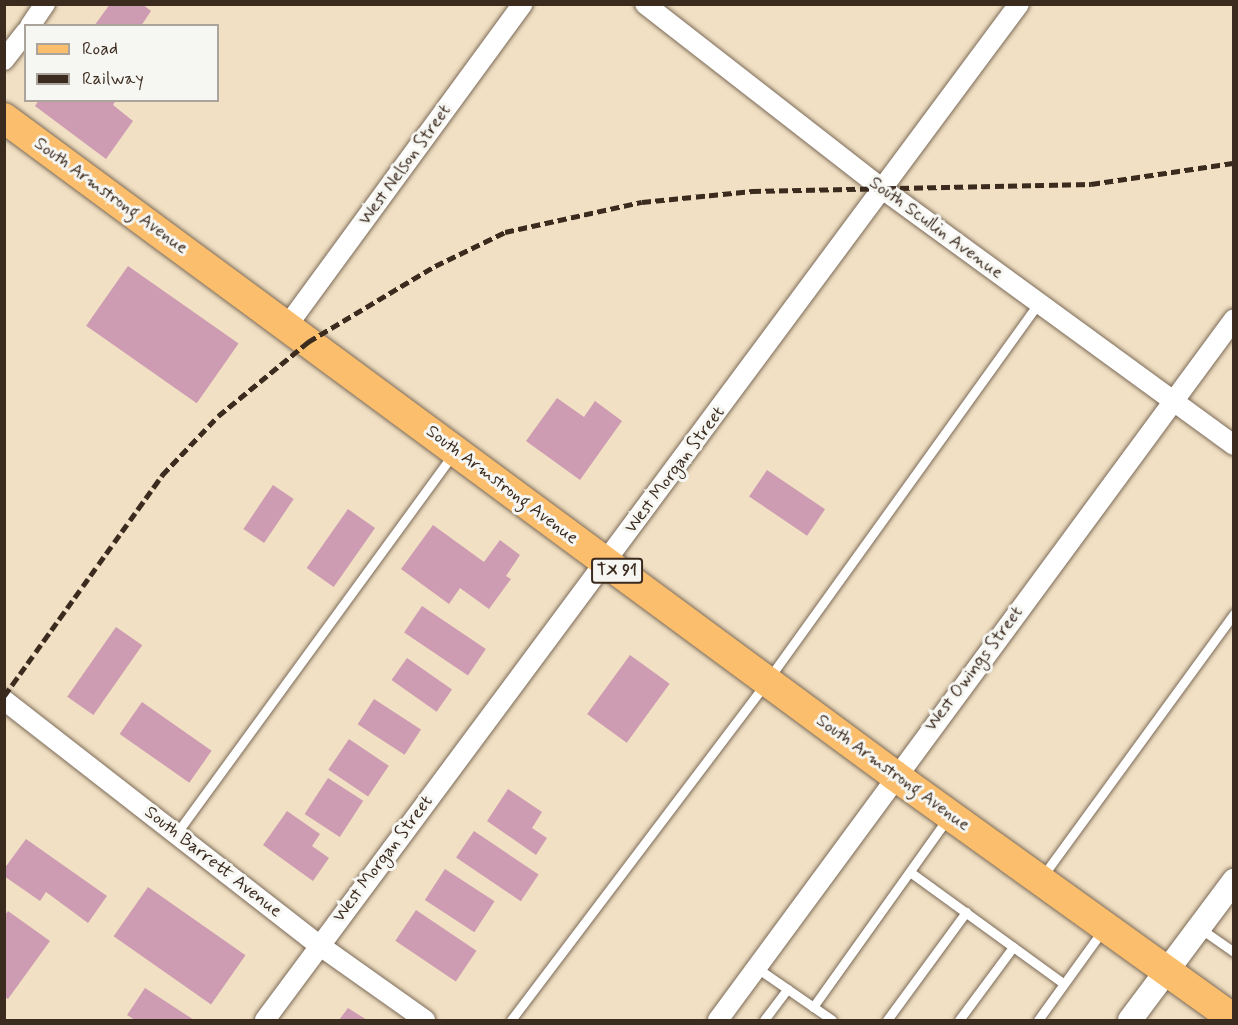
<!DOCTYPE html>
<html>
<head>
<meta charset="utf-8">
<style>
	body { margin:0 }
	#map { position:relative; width:1238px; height:1025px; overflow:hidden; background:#f1e0c3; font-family:Mynerve,sans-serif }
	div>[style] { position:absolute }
	.building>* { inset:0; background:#cd9cb2; transform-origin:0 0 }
	.roads { filter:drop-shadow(0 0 2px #7b6a58) drop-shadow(0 0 2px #7b6a58) }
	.service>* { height:9px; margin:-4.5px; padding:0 4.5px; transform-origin:4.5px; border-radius:4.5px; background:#fff }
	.minor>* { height:20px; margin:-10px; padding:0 10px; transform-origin:10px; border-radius:10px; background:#fff }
	.tertiary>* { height:24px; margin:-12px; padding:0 12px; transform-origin:12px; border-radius:12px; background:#fff }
	.primary>* { height:30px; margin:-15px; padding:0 15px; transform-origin:15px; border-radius:15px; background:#fabe6d }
	.rail>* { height:4.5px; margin-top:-2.25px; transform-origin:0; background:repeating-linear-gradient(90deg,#3b2a1e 0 9px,transparent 0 13.5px) }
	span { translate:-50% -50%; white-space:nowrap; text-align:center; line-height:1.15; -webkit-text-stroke:6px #f6f6f2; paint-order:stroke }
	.shield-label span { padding:2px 4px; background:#f6f6f2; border:2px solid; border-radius:4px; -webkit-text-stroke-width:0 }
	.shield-label { font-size:16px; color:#3b2a1e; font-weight:700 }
	.street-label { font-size:18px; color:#3b2a1e }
	.frame { position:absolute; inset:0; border:6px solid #3b2a1e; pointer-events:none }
	.legend { position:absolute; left:24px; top:24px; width:195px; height:78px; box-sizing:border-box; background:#f6f6f2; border:2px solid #aba49d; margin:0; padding:8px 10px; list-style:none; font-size:18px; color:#3b2a1e }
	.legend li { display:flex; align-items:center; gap:12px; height:30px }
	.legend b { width:30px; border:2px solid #aba49d }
</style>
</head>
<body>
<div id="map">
	<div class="building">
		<i style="clip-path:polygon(110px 4px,142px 4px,151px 11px,141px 26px,94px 26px)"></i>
		<i style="clip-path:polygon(39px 100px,116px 100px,113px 105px,133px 121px,106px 159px,35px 106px)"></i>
		<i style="left:128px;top:266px;width:135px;height:73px;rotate:35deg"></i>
		<i style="clip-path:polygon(557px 398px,584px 417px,595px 401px,622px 421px,580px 480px,526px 441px)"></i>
		<i style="left:767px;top:470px;width:70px;height:32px;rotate:34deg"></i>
		<i style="left:273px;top:485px;width:25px;height:53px;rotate:34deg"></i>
		<i style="left:348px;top:509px;width:33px;height:72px;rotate:35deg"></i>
		<i style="clip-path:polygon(433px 525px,484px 562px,500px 540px,520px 555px,506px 576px,511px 579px,489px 609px,460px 588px,449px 604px,401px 569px)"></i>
		<i style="left:422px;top:606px;width:77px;height:32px;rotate:34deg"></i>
		<i style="left:116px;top:627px;width:32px;height:85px;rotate:35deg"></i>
		<i style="left:630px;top:655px;width:49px;height:73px;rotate:36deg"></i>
		<i style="left:407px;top:658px;width:55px;height:27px;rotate:35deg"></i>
		<i style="left:374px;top:699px;width:56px;height:30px;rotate:33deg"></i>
		<i style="left:142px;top:702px;width:85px;height:39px;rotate:35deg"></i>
		<i style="left:349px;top:739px;width:48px;height:37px;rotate:34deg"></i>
		<i style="left:328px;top:778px;width:42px;height:43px;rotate:33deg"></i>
		<i style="clip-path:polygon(508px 789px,542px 812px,532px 828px,547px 838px,536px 855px,487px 821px)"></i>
		<i style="clip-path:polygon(287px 811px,320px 834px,312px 846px,329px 858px,313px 881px,263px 845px)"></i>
		<i style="left:474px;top:831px;width:78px;height:32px;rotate:34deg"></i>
		<i style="clip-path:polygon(26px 839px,107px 896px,88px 923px,46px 892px,40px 901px,4px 876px,4px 869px)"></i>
		<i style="left:445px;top:869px;width:59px;height:37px;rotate:33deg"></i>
		<i style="left:148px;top:887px;width:119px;height:60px;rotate:35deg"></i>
		<i style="left:416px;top:910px;width:73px;height:37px;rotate:34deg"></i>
		<i style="clip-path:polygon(8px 911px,50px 941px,8px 999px,5px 997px,5px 915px)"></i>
		<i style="clip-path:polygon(145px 988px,194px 1020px,135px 1020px,127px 1015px)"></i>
		<i style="clip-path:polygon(348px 1008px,367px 1020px,339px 1020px)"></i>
	</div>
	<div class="roads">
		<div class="service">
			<i style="left:176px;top:834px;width:469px;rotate:-53.9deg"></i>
			<i style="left:910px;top:872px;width:190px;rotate:36deg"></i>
			<i style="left:1042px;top:877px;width:326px;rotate:-53.9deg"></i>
			<i style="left:1201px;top:929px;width:40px;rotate:34.9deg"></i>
			<i style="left:757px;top:968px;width:91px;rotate:34.7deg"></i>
			<i style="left:813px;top:1007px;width:232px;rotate:-54.5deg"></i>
			<i style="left:511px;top:1020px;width:425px;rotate:-52.9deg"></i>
			<i style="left:767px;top:681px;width:466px;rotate:-54.3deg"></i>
			<i style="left:764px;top:1020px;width:39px;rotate:-53deg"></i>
			<i style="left:887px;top:1020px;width:134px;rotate:-53.8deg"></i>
			<i style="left:959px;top:1020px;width:91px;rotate:-53.5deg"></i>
			<i style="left:1038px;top:1020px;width:111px;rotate:-54.2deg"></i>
		</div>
		<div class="minor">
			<i style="left:645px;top:4px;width:303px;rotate:37.9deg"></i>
			<i style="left:884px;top:190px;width:433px;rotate:36.1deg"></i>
			<i style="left:30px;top:26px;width:27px;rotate:-56deg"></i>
			<i style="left:4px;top:60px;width:36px;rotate:-52deg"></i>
			<i style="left:287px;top:326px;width:399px;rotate:-53.8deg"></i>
			<i style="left:4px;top:700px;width:399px;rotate:37.9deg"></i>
			<i style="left:319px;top:945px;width:130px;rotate:35.3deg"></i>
			<i style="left:265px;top:1020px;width:1265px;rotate:-53.42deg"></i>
			<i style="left:718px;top:1020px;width:870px;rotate:-53.64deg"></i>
		</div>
		<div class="tertiary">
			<i style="left:1130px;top:1020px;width:174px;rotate:-53.2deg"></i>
		</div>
		<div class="primary">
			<i style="left:4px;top:118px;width:1106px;rotate:36.43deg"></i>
			<i style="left:894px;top:775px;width:418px;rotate:35.7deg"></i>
		</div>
	</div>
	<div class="rail">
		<i style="left:4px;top:696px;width:272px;rotate:-54.4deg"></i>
		<i style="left:162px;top:475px;width:81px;rotate:-46.5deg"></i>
		<i style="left:218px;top:416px;width:117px;rotate:-39.4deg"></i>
		<i style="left:308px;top:342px;width:148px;rotate:-30.9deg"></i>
		<i style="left:435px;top:266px;width:78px;rotate:-25.9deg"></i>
		<i style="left:505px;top:232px;width:140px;rotate:-12.4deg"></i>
		<i style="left:642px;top:202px;width:111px;rotate:-5.7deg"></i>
		<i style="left:752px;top:191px;width:339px;rotate:-1.2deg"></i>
		<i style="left:1091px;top:184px;width:145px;rotate:-8.4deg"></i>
	</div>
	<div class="shield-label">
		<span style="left:617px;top:571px">TX 91</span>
	</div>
	<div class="street-label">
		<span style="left:405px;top:165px;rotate:-54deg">West Nelson Street</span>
		<span style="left:111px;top:196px;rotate:36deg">South Armstrong Avenue</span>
		<span style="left:936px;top:228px;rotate:36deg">South Scullin Avenue</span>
		<span style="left:675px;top:470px;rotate:-53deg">West Morgan Street</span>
		<span style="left:502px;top:485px;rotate:37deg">South Armstrong Avenue</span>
		<span style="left:974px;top:669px;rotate:-53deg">West Owings Street</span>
		<span style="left:893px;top:773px;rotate:36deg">South Armstrong Avenue</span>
		<span style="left:383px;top:859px;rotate:-53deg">West Morgan Street</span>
		<span style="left:213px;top:862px;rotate:38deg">South Barrett Avenue</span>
	</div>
	<div class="frame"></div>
	<ul class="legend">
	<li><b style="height:8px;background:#fabe6d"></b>Road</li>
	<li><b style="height:8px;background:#3b2a1e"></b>Railway</li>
	</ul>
</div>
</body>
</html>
